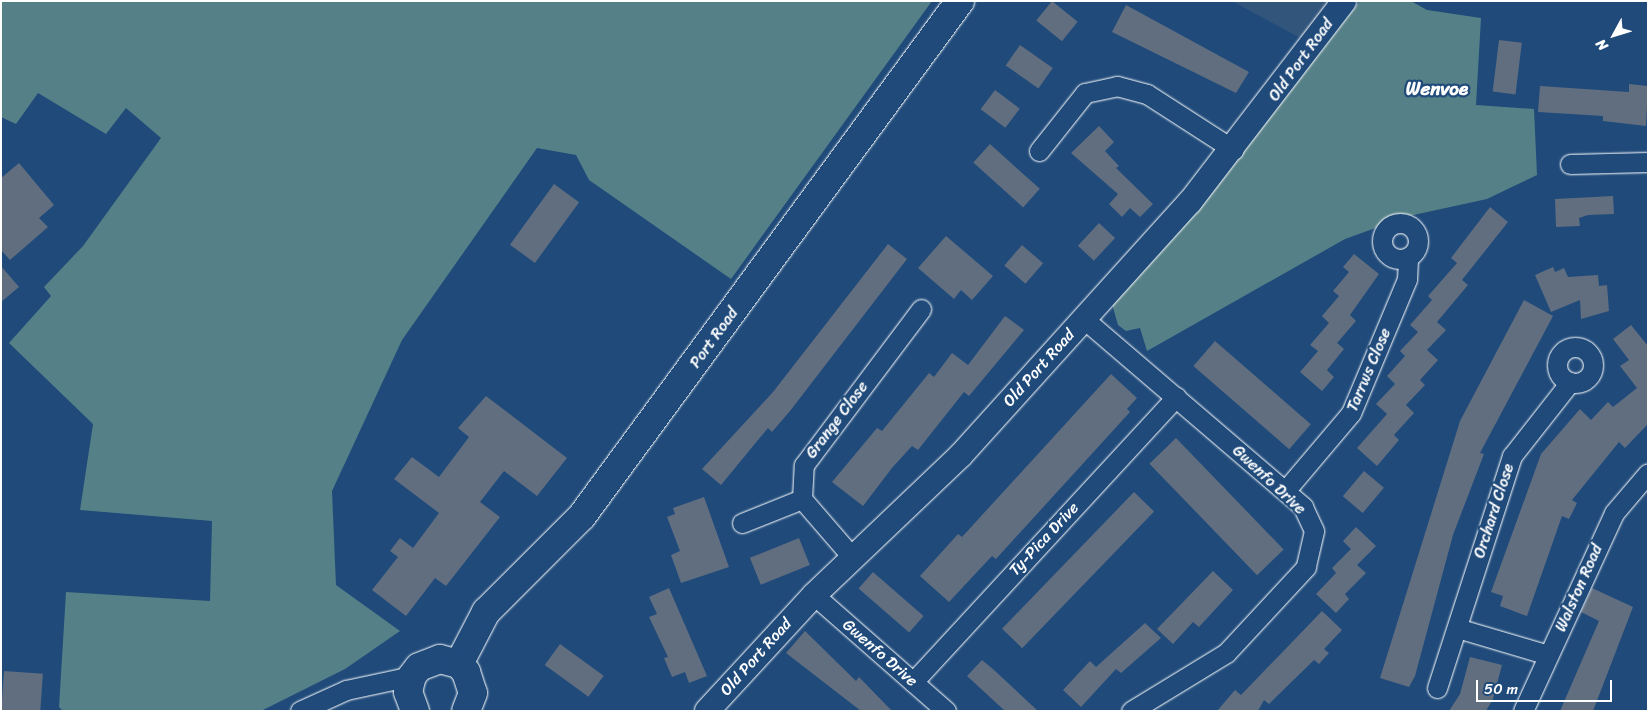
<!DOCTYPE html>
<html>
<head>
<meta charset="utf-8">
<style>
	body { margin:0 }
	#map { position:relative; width:1649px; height:712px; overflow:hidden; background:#1f4a7a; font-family:Sriracha,sans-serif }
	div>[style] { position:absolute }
	.built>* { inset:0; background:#32557c }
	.green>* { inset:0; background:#558087 }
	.building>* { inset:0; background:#606e80; transform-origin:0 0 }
	.roads { filter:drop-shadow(0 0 1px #fff) drop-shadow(0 0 1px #fff) }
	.minor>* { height:19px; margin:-9.5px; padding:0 9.5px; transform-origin:9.5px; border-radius:9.5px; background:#1f4a7a }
	.minor>.ring { margin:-9.5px; padding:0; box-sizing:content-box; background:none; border:19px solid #1f4a7a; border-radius:50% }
	.tertiary>* { height:24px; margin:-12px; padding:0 12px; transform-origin:12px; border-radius:12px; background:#1f4a7a }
	.primary>* { height:28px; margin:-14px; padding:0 14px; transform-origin:14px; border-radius:14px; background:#1f4a7a }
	span { translate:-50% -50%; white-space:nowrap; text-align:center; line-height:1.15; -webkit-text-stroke:4.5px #1f4a7a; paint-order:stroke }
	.street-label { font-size:16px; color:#fff }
	.quarter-label { font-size:19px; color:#fff; font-weight:700 }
	.frame { position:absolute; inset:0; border:2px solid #fff; pointer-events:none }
	.north { position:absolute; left:1589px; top:10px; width:50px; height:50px; -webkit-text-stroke:4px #1f4a7a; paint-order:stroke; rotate:231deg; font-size:14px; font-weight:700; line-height:20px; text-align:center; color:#fff }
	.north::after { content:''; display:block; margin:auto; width:18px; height:22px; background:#fff; clip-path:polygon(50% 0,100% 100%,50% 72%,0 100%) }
	.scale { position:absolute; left:1476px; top:680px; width:136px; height:22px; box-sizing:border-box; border:2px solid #fff; border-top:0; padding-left:6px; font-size:15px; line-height:18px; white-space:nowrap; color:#fff; -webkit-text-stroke:4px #1f4a7a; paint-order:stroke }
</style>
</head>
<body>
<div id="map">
	<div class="built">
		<i style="clip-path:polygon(1232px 1px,1330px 1px,1302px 39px)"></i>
	</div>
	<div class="green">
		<i style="clip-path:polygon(1px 1px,932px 1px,731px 279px,589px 180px,576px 155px,537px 148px,402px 340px,332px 491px,336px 585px,400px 631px,345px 669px,261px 711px,63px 711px,59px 707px,66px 592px,210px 601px,212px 521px,80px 510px,93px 424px,9px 343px,51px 296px,44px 287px,83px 246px,161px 138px,126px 108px,106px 134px,38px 93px,16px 124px,1px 117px)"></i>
		<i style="clip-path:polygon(1360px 1px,1411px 1px,1427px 10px,1481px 18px,1476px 105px,1534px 109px,1537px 175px,1487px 199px,1409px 216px,1345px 239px,1147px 351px,1140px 328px,1126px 331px,1118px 325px,1112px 304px,1199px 209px)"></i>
	</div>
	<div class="building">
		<i style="left:1052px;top:1px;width:33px;height:25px;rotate:39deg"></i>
		<i style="clip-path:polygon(1126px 5px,1249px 72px,1236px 93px,1112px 32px)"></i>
		<i style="left:1499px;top:40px;width:23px;height:52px;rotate:7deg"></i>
		<i style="left:1020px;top:45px;width:40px;height:25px;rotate:35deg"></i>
		<i style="clip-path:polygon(1629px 84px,1648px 86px,1646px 126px,1603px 121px,1603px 116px,1538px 112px,1540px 86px,1629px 92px)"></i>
		<i style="left:995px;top:90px;width:31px;height:24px;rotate:37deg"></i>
		<i style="clip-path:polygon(1099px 126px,1114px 142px,1105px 151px,1119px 166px,1116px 168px,1153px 204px,1140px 217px,1130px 208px,1122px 217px,1109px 204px,1118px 194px,1071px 153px)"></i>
		<i style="left:990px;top:144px;width:67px;height:25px;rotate:42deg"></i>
		<i style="clip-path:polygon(19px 163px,54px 205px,39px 218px,48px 227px,10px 260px,1px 250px,1px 178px)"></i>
		<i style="left:554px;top:184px;width:31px;height:75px;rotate:36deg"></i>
		<i style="clip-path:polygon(1613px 196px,1614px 214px,1588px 215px,1579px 218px,1580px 226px,1556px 227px,1555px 199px)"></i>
		<i style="clip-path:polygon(1490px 207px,1508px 222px,1462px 280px,1468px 285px,1437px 322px,1446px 330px,1427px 350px,1438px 360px,1420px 380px,1425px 385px,1406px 405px,1414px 413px,1394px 435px,1399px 440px,1377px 466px,1357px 448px,1387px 414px,1376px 404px,1395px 384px,1387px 376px,1405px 356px,1400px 351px,1418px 332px,1410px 325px,1432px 300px,1428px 296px,1457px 263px,1451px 258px)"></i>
		<i style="left:1099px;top:223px;width:22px;height:31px;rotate:43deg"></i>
		<i style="clip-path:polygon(946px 236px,993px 276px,972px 300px,961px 290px,954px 299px,918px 268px)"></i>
		<i style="clip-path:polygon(888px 244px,907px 259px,790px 411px,772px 432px,768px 428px,721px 485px,702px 469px,773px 392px)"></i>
		<i style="left:1022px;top:245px;width:28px;height:27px;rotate:41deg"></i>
		<i style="clip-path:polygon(1354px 254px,1379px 274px,1350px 315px,1356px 321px,1337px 343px,1344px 349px,1327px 370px,1334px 377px,1322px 391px,1300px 372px,1318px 351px,1310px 345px,1329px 323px,1322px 316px,1339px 296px,1333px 291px,1349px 272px,1343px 267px)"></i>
		<i style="clip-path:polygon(1px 266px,19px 287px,1px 302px)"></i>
		<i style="clip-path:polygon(1553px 267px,1555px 272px,1564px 268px,1568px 277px,1598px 275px,1599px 286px,1607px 285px,1609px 311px,1581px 319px,1580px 300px,1551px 312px,1535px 275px)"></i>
		<i style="clip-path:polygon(1524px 300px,1553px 316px,1480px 453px,1484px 454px,1453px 535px,1415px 676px,1409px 687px,1380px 678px,1460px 421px)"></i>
		<i style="clip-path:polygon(1005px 316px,1024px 330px,969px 396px,964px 392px,918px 450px,912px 446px,892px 468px,863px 506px,832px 482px,877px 428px,882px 431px,929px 373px,934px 377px,952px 353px,968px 365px)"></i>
		<i style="clip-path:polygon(1631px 325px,1648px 346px,1648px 424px,1625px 448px,1619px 442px,1572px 500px,1577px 503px,1569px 519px,1562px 516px,1527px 616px,1500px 606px,1503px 596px,1491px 592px,1541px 454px,1580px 409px,1591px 420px,1608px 402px,1613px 407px,1637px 388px,1620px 366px,1629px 360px,1613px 339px)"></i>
		<i style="left:1215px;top:341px;width:127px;height:33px;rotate:41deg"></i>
		<i style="clip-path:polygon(1111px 374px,1137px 398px,1127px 409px,1130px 412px,996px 559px,992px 556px,949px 602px,920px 576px,958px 534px,962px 537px)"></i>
		<i style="clip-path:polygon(486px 396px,567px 458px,537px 496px,504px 471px,480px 502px,500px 517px,446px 586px,435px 578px,406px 616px,372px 590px,398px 557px,390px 551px,400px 538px,413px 548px,439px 513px,394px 479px,412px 457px,439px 477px,469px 437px,458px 428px)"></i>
		<i style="left:1176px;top:438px;width:155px;height:37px;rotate:46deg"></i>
		<i style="left:1364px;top:471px;width:26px;height:33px;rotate:40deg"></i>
		<i style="left:1134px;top:492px;width:28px;height:190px;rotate:44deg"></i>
		<i style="clip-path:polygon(704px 497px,729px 567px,681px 583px,671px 555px,680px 551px,667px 517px,675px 514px,673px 508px)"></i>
		<i style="clip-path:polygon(1356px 527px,1376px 546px,1357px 565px,1366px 573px,1345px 594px,1349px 599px,1336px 613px,1316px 594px,1336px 573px,1332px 568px,1351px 549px,1343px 541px)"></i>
		<i style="left:799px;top:538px;width:29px;height:53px;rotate:68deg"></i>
		<i style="clip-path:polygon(1213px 571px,1233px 590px,1199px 627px,1193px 622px,1173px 644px,1157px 629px)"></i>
		<i style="left:873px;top:572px;width:67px;height:22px;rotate:41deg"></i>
		<i style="clip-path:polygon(669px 588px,707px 676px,689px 683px,685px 672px,672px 677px,664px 658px,668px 657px,649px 617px,657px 614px,649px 597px)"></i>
		<i style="clip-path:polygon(1592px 588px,1633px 607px,1593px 711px,1560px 711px,1599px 621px,1581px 612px)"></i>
		<i style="clip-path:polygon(1322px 611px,1342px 630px,1324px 649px,1329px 653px,1319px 664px,1314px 660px,1269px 704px,1264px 700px,1258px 711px,1217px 711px,1235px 690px,1241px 695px)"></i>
		<i style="clip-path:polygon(1145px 623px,1161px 638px,1121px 673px,1116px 669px,1081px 707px,1063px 690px,1090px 661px,1096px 667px)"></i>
		<i style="clip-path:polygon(805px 631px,856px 681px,859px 677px,892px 711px,861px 711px,786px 653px)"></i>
		<i style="left:560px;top:644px;width:54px;height:26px;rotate:36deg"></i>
		<i style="clip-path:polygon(1470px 657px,1502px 665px,1493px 699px,1486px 711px,1449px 711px,1460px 694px)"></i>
		<i style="clip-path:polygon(982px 660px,994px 670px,1038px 711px,1005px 711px,967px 676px)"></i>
		<i style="left:4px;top:671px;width:39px;height:40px;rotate:4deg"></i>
	</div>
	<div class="roads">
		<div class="minor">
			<i style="left:1039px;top:151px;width:74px;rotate:-51.6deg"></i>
			<i style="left:1085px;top:93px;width:33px;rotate:-12deg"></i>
			<i style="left:1117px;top:86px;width:31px;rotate:15deg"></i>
			<i style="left:1147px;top:94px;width:103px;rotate:32.8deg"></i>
			<i style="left:1570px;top:164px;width:78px;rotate:-1.5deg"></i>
			<i class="ring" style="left:1382px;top:223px;width:17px;height:17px"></i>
			<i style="left:1084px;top:319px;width:289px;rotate:40.6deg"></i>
			<i style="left:1303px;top:507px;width:26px;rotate:65deg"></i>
			<i style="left:1314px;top:531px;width:37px;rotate:103deg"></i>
			<i style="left:1306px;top:567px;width:117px;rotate:132.9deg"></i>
			<i style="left:1226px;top:653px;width:111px;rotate:148.6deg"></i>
			<i class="ring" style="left:1557px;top:347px;width:17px;height:17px"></i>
			<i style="left:1285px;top:491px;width:102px;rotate:-49.8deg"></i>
			<i style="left:1351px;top:413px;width:145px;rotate:-67.3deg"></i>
			<i style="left:1407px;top:279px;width:21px;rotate:-87deg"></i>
			<i style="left:742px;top:523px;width:65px;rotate:-21.8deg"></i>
			<i style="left:853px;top:558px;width:78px;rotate:-130.8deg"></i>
			<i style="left:802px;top:499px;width:34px;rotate:-87deg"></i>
			<i style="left:804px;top:465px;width:195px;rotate:-53.1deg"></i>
			<i style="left:814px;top:595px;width:176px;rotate:41.3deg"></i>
			<i style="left:1457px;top:628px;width:95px;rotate:16.5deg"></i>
			<i style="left:913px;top:682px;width:388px;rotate:-47.3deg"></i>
			<i style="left:1437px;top:688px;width:244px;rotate:-72.1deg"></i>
			<i style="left:1512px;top:456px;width:94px;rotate:-51.9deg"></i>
			<i style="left:300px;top:711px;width:51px;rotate:-24.5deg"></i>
			<i style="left:346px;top:690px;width:67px;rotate:-12deg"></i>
			<i style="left:1523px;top:711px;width:218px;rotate:-65.3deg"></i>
			<i style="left:1614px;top:513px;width:52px;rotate:-49.6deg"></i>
		</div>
		<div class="tertiary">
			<i style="left:707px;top:711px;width:158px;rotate:-47.3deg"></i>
			<i style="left:814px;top:595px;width:203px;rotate:-43.6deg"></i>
			<i style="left:961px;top:455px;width:341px;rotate:-47.9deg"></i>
			<i style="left:1190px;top:202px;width:253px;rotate:-52.5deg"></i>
		</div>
		<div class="primary">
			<i style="left:459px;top:664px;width:59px;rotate:-62.6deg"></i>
			<i style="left:486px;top:612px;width:136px;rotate:-45deg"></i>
			<i style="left:582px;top:516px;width:639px;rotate:-53.72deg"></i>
			<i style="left:415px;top:711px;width:20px;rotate:-110deg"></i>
			<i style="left:408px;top:692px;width:16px;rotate:-76deg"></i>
			<i style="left:412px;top:676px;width:11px;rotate:-52deg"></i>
			<i style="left:419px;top:667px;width:22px;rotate:-21deg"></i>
			<i style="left:440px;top:659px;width:20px;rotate:15deg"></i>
			<i style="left:459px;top:664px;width:11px;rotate:49deg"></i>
			<i style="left:466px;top:672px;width:22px;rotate:72deg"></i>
			<i style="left:473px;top:693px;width:19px;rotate:111deg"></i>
		</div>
	</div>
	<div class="street-label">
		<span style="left:1301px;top:60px;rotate:-54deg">Old Port Road</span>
		<span style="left:714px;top:338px;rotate:-54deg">Port Road</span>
		<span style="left:1039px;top:368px;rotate:-48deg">Old Port Road</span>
		<span style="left:1369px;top:370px;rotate:-67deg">Tarrws Close</span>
		<span style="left:837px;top:420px;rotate:-53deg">Grange Close</span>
		<span style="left:1269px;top:480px;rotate:43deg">Gwenfo Drive</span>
		<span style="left:1494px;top:511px;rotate:-72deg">Orchard Close</span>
		<span style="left:1044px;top:539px;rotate:-47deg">Ty-Pica Drive</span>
		<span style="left:1579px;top:588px;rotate:-66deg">Walston Road</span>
		<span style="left:880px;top:653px;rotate:41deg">Gwenfo Drive</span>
		<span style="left:756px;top:657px;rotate:-48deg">Old Port Road</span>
	</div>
	<div class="quarter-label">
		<span style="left:1437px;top:89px">Wenvoe</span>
	</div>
	<div class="frame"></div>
	<div class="north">N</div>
	<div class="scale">50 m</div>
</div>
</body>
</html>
